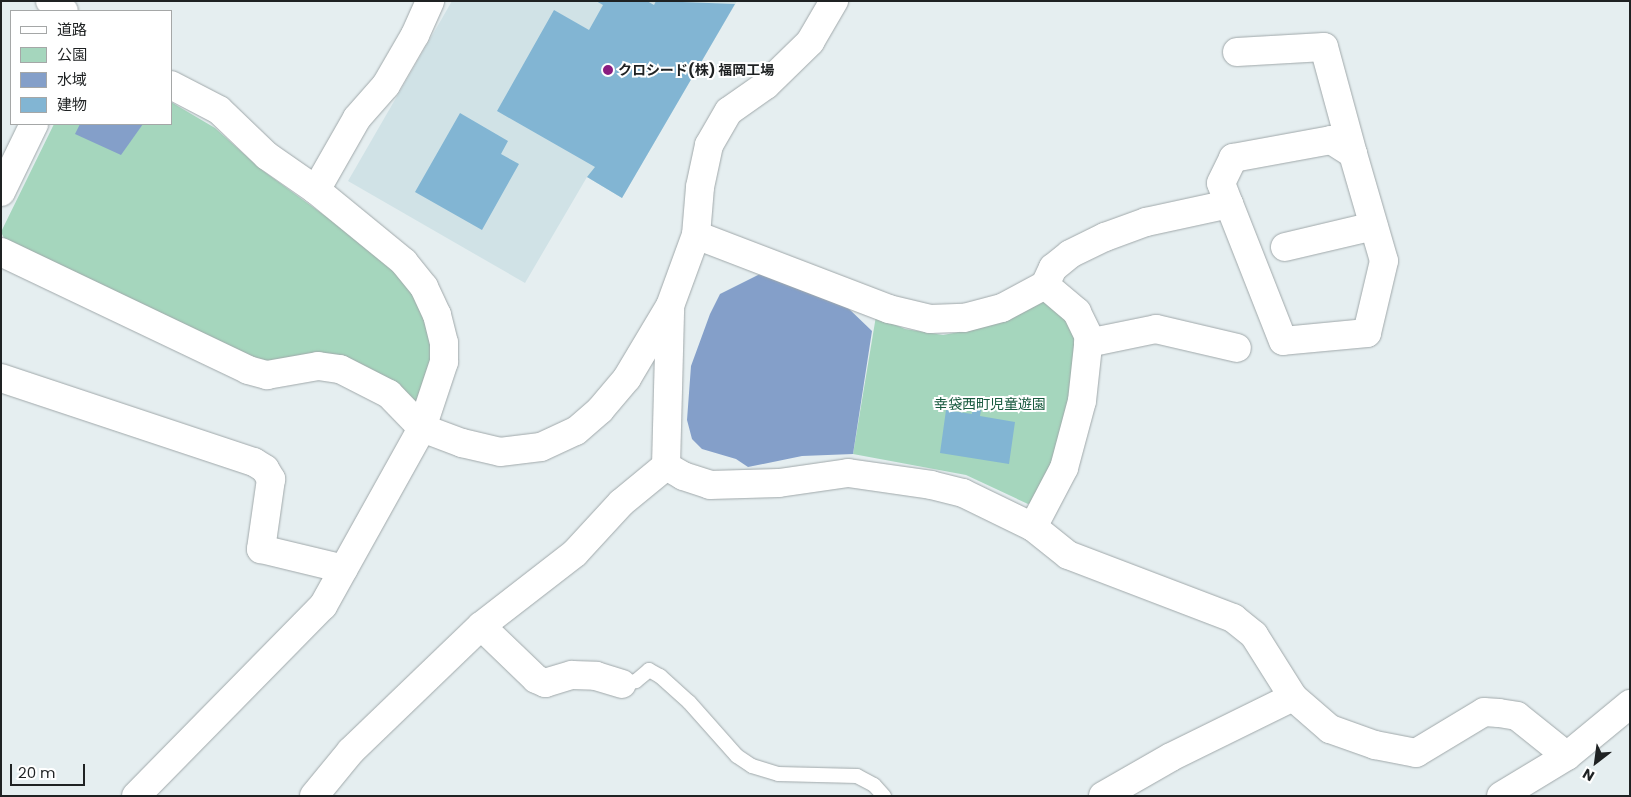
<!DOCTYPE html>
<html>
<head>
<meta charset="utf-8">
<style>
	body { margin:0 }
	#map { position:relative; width:1631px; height:797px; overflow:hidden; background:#e5eef0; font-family:Poppins,"Noto Sans JP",sans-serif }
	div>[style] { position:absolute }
	.built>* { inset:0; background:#d0e2e6 }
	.green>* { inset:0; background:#a5d6bd }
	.water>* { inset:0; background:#849fc9 }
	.building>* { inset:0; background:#82b5d3 }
	.roads { filter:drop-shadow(0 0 1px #a0a8aa) drop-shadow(0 0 1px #a0a8aa) }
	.service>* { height:14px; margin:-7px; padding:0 7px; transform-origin:7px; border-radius:7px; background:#fff }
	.minor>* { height:28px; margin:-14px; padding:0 14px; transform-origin:14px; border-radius:14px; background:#fff }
	.tertiary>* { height:28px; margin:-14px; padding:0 14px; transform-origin:14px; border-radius:14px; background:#fff }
	.dots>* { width:14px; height:14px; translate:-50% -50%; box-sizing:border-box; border:2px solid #fff; border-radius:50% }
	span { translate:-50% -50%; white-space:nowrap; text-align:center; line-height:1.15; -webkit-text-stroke:4px #fff; paint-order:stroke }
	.poi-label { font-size:14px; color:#1f2223; font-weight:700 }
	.left { translate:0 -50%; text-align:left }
	.park-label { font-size:14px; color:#17593e }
	.frame { position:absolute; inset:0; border:2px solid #1f2223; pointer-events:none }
	.legend { position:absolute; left:10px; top:10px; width:162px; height:115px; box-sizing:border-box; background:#fff; border:1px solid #a5a7a7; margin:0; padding:6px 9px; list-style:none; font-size:15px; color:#1f2223 }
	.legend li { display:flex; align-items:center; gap:10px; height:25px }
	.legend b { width:25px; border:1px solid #a5a7a7 }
	.north { position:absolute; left:1571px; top:737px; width:50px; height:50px; -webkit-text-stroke:4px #fff; paint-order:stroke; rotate:210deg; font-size:14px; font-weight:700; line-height:20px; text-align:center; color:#1f2223 }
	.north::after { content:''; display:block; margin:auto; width:18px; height:22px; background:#1f2223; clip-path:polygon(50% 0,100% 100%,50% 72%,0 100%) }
	.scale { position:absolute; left:10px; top:764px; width:75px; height:22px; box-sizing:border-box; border:2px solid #1f2223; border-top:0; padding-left:6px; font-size:15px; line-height:18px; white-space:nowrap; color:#1f2223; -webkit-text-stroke:4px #fff; paint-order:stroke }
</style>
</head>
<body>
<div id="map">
	<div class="built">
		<i style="clip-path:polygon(452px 1px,737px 1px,622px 198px,587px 177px,525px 283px,348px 181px)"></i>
	</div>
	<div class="green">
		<i style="clip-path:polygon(171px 102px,215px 128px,262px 170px,390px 263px,423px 308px,434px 359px,418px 413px,391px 385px,271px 369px,8px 246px,1px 232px,54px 124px,171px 124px)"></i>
		<i style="clip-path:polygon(1034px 302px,1045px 302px,1063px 312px,1075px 335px,1077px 368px,1055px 460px,1038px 502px,1028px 504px,966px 475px,853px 454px,876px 316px,905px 329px,943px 335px,970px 330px)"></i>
	</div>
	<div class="water">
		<i style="clip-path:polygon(80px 124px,143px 124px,121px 155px,75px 134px)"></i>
		<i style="clip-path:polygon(762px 273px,847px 307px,872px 331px,853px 454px,802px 456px,748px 467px,736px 459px,702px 449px,692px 439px,687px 420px,691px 366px,710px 314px,720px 294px)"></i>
	</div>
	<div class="building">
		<i style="clip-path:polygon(596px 1px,647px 1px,654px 5px,656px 1px,735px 4px,622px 198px,587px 177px,595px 167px,497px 111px,554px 10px,589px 30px,603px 5px)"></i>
		<i style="clip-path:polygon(460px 113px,508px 141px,501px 154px,519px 164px,482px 230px,415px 192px)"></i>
		<i style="clip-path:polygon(972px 409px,981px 410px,980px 416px,1015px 422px,1009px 464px,940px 453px,946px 410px,972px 414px)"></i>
	</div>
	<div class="roads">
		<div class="service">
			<i style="left:622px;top:684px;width:14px;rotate:-12deg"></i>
			<i style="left:636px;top:681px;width:17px;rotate:-40deg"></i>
			<i style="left:649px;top:670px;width:13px;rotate:29deg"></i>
			<i style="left:660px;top:676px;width:39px;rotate:42deg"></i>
			<i style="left:689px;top:702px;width:72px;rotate:48.4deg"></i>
			<i style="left:737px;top:756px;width:18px;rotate:34deg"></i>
			<i style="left:752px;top:766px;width:27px;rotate:17deg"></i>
			<i style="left:778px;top:774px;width:79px;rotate:1.5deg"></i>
			<i style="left:857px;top:776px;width:19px;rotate:28deg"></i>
			<i style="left:874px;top:785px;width:15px;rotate:48deg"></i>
		</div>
		<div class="minor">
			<i style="left:50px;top:1px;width:17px;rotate:36deg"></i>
			<i style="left:1237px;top:52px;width:87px;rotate:-3.3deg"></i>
			<i style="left:1324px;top:47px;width:111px;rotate:74.8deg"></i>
			<i style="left:316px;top:190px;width:83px;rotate:-60.3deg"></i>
			<i style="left:357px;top:118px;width:44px;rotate:-48.7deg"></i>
			<i style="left:386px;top:85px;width:58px;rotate:-59.9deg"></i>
			<i style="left:415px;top:35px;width:37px;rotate:-66deg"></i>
			<i style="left:1px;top:192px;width:76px;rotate:-64.1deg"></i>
			<i style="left:696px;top:235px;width:207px;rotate:21deg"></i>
			<i style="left:889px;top:309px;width:42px;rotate:13.7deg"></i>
			<i style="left:930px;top:319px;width:34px;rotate:-2deg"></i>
			<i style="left:964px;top:318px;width:39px;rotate:-15deg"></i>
			<i style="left:1002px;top:308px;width:49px;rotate:-28.1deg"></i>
			<i style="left:1045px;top:285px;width:19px;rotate:-65deg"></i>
			<i style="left:1053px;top:268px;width:22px;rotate:-39deg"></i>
			<i style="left:1070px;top:254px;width:39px;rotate:-26deg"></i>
			<i style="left:1105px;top:237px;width:44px;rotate:-20.1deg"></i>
			<i style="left:1146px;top:222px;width:85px;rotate:-12.2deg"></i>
			<i style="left:1229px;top:204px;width:22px;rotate:-111deg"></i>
			<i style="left:1221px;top:183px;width:28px;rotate:-64deg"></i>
			<i style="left:1233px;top:158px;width:100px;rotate:-10.4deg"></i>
			<i style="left:1331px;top:140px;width:26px;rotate:32deg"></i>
			<i style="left:1353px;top:154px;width:111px;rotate:73.8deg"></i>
			<i style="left:1384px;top:261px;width:74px;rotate:103.3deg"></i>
			<i style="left:1367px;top:333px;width:84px;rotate:174.6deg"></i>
			<i style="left:1283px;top:341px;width:147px;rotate:-111.5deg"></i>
			<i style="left:1285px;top:247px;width:91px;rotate:-13.3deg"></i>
			<i style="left:1px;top:252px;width:274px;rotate:25.5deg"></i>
			<i style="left:248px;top:370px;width:20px;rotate:15deg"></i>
			<i style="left:267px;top:375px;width:52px;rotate:-10deg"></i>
			<i style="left:318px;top:366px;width:22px;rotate:8deg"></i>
			<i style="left:340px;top:369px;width:55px;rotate:27deg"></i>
			<i style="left:389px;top:394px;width:47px;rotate:45.9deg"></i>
			<i style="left:422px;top:428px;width:43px;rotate:20.6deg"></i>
			<i style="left:462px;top:443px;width:39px;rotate:13deg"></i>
			<i style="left:500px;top:452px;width:41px;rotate:-7deg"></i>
			<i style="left:541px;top:447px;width:38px;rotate:-25deg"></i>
			<i style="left:576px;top:431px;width:32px;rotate:-41deg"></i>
			<i style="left:600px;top:410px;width:42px;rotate:-49.8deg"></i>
			<i style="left:627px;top:378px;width:84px;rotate:-59.2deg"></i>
			<i style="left:670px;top:306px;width:76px;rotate:-69.9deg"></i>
			<i style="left:696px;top:235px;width:48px;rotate:-85.2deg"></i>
			<i style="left:700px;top:187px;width:43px;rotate:-77.9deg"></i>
			<i style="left:709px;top:145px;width:39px;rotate:-60deg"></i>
			<i style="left:729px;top:111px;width:45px;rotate:-35.1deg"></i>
			<i style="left:766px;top:85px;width:62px;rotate:-44.3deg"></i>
			<i style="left:810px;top:42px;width:48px;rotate:-59.7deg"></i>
			<i style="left:1088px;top:343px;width:69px;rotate:-11.6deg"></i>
			<i style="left:1156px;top:329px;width:83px;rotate:13.2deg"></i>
			<i style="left:1px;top:378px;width:267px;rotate:18.4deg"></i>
			<i style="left:254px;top:462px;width:13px;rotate:32deg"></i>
			<i style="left:265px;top:469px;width:12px;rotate:59deg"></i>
			<i style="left:271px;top:479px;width:71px;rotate:98.1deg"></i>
			<i style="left:261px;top:549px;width:85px;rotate:13.5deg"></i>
			<i style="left:666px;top:466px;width:20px;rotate:30deg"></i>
			<i style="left:683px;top:476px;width:28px;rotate:18deg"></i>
			<i style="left:710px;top:485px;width:69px;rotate:-1.7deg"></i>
			<i style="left:779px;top:483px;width:70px;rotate:-8.2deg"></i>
			<i style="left:848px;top:473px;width:84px;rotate:8.2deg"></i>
			<i style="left:931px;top:485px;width:33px;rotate:14deg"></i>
			<i style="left:963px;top:493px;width:78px;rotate:25.9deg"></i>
			<i style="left:1033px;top:527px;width:45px;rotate:38.7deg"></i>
			<i style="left:1068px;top:555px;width:177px;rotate:20.9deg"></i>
			<i style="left:1233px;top:618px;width:27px;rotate:39deg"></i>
			<i style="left:1254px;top:635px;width:73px;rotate:57.8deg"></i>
			<i style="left:1293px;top:697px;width:49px;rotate:40.9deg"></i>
			<i style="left:1330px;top:729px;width:48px;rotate:19.6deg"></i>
			<i style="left:1375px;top:745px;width:42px;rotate:11deg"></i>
			<i style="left:1416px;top:753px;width:79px;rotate:-31.1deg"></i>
			<i style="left:1484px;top:712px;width:15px;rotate:4deg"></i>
			<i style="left:1499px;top:713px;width:18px;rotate:9deg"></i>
			<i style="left:1517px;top:716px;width:64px;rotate:38.7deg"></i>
			<i style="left:1033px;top:527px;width:67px;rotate:-62.3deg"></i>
			<i style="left:1064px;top:468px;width:69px;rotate:-75deg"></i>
			<i style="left:1082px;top:401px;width:64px;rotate:-83.8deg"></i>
			<i style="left:1089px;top:337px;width:28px;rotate:-116deg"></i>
			<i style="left:1077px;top:312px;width:42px;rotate:-139.8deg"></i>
			<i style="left:481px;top:626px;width:76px;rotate:43.9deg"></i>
			<i style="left:536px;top:679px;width:10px;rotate:24deg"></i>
			<i style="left:545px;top:683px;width:28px;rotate:-17deg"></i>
			<i style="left:572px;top:675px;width:24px;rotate:2deg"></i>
			<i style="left:596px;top:676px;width:27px;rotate:17deg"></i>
			<i style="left:136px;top:796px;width:267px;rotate:-45.5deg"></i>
			<i style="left:323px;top:606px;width:204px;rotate:-60.9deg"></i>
			<i style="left:422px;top:428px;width:70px;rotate:-71.6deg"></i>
			<i style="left:444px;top:362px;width:19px;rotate:-90deg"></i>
			<i style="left:444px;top:343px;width:29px;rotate:-104deg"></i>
			<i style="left:437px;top:315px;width:31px;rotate:-115deg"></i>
			<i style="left:424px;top:287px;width:32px;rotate:-129deg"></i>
			<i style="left:404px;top:262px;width:114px;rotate:-140.7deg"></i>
			<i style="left:316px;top:190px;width:60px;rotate:-145.2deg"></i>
			<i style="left:267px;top:156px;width:66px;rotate:-136.2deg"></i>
			<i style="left:219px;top:110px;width:54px;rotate:-152.5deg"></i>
			<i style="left:314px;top:796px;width:58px;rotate:-50.6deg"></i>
			<i style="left:351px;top:751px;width:180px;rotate:-43.9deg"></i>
			<i style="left:481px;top:626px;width:119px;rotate:-37.8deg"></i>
			<i style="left:575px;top:553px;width:68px;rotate:-47.4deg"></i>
			<i style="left:621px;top:503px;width:58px;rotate:-39.4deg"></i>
			<i style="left:666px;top:466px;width:158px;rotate:-88.5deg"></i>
			<i style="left:1103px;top:796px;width:78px;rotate:-29.8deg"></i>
			<i style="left:1171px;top:757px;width:136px;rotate:-26.2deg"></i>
		</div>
		<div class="tertiary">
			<i style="left:1501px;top:796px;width:77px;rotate:-31.2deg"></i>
			<i style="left:1567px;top:756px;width:82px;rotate:-39.5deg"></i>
		</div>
	</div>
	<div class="dots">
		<i style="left:608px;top:70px;background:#8a1c80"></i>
	</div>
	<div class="poi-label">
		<span class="left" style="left:618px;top:70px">クロシード(株) 福岡工場</span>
	</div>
	<div class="park-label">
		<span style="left:990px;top:404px">幸袋西町児童遊園</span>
	</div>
	<div class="frame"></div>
	<ul class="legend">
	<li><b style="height:6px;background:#fff"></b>道路</li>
	<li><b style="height:14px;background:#a5d6bd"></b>公園</li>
	<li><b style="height:14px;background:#849fc9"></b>水域</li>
	<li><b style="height:14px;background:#82b5d3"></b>建物</li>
	</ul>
	<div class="north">N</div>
	<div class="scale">20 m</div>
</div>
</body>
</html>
